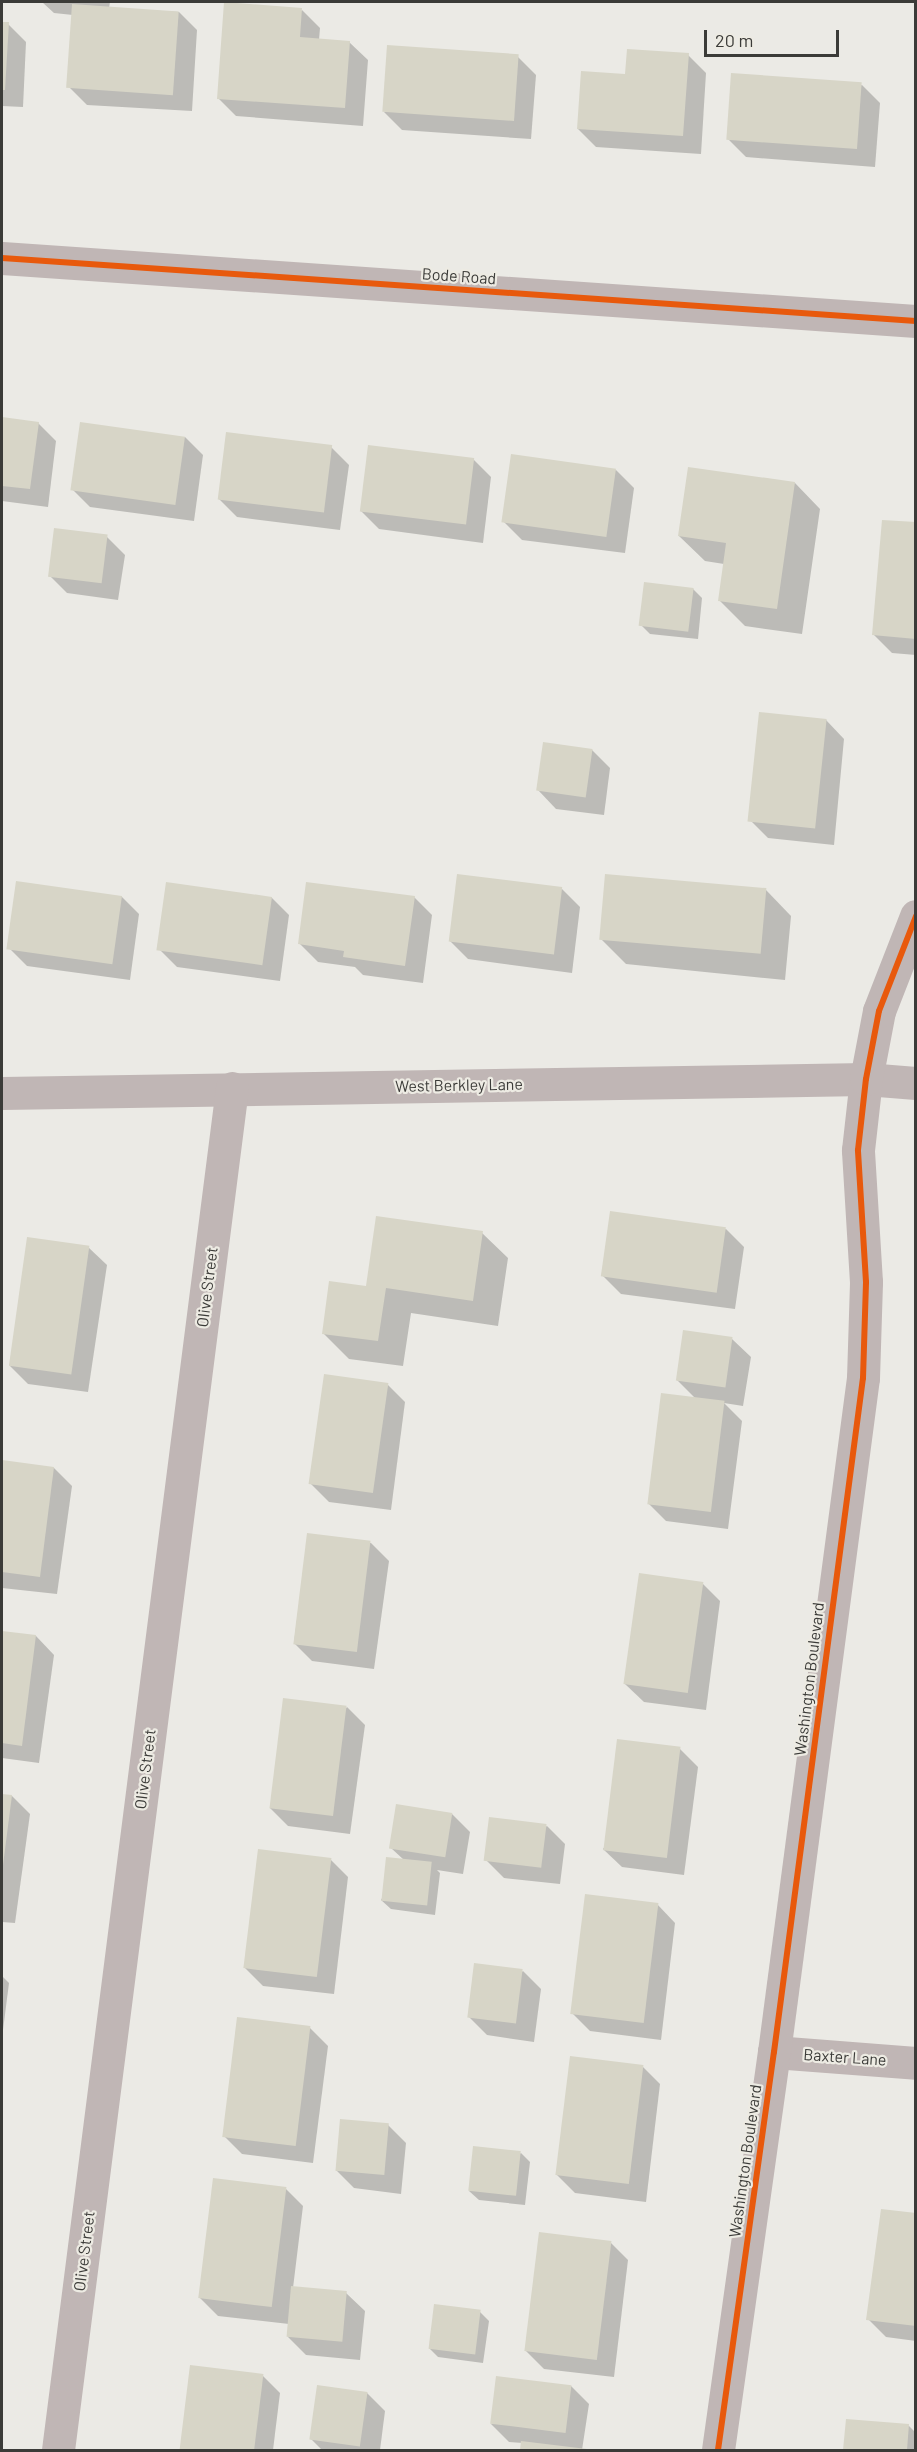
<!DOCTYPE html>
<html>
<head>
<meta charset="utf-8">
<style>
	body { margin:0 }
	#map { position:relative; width:917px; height:2452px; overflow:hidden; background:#ebeae5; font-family:Barlow,sans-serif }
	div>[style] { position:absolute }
	.shadow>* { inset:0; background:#0003 }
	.building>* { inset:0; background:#d7d5c7; transform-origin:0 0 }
	.minor>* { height:33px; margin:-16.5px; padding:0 16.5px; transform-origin:16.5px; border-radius:16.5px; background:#c0b6b5 }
	.tertiary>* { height:33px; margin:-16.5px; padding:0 16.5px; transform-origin:16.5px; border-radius:16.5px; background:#c0b6b5 }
	.cycleway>* { height:6px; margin:-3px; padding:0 3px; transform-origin:3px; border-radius:3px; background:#e8590c }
	span { translate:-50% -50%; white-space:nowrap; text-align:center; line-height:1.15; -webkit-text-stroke:4.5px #edebe3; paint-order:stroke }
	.street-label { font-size:16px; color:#3b3b38 }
	.frame { position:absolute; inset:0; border:3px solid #3b3b38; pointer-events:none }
	.scale { position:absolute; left:704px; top:30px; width:135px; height:27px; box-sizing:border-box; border:3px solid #3b3b38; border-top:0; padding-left:8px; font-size:18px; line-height:21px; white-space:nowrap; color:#3b3b38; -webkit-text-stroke:4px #edebe3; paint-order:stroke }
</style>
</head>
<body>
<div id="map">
	<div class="shadow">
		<i style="clip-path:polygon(42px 2px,110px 2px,109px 8px,179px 12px,197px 30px,192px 111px,87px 105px,69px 87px,73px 15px,54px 13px)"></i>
		<i style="clip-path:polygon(302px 10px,320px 28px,319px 40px,349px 42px,368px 60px,363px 126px,236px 116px,218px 98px)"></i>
		<i style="clip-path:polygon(2px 23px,8px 24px,26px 42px,23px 107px,2px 106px)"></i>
		<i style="clip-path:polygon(688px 55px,706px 73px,701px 154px,596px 147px,578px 129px,626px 75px)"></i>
		<i style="clip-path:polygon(518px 57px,536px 75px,531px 139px,402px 130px,384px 112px)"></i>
		<i style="clip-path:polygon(862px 85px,880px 103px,875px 167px,746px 157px,728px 139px)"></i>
		<i style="clip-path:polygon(2px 418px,38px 423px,56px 441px,48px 507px,2px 501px)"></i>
		<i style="clip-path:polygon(185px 437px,203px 455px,194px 521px,90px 507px,72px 489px)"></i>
		<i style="clip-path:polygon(331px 447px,349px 465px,340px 530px,237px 517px,219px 499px)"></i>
		<i style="clip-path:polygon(473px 459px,491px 477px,483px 543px,379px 529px,361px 511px)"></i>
		<i style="clip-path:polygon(616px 470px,634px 488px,625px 553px,522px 540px,504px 522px)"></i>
		<i style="clip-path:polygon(795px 483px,820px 509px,802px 634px,745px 626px,720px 601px,724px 564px,705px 561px,679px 536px)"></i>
		<i style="clip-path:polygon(916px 524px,916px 655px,892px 653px,874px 635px)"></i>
		<i style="clip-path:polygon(107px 537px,125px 555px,118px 600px,67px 593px,49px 575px)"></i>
		<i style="clip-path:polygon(693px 589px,702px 598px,698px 639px,650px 634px,641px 625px)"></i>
		<i style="clip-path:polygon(826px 720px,844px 739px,834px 845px,768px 838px,750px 820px)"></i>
		<i style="clip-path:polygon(592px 750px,610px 768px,604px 815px,556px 809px,538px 790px)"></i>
		<i style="clip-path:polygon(562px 889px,580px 907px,572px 973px,468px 959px,450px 941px)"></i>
		<i style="clip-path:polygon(766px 890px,791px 916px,785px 980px,626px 964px,601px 939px)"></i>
		<i style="clip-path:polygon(121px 896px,139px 914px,130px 980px,27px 966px,9px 948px)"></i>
		<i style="clip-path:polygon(271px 897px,289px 915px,280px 981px,177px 967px,159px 949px)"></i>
		<i style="clip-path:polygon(414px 897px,432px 915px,423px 983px,363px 975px,355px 967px,318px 962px,300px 944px)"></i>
		<i style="clip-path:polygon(726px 1229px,744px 1247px,735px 1309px,621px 1294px,603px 1276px)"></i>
		<i style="clip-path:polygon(482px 1233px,508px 1258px,498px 1326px,411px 1313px,403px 1366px,349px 1359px,323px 1333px,367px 1288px)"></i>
		<i style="clip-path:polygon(88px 1247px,107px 1265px,88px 1392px,28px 1384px,10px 1366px)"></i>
		<i style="clip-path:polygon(732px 1339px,751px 1357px,743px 1406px,724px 1403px,742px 1421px,728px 1529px,666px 1521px,648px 1503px,696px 1399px,677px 1380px)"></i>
		<i style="clip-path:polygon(387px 1384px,405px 1402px,391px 1510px,329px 1502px,311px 1484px)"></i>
		<i style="clip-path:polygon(2px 1462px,54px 1468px,72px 1486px,57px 1594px,2px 1588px)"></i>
		<i style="clip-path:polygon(308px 1534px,371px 1543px,389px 1561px,374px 1669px,312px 1661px,294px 1643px)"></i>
		<i style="clip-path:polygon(702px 1583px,720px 1601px,706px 1710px,644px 1702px,625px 1684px)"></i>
		<i style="clip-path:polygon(2px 1632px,36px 1636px,54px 1655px,39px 1763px,2px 1758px)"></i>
		<i style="clip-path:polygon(347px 1707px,365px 1725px,350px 1834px,288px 1826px,270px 1808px)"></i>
		<i style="clip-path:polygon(680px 1749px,698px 1767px,684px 1875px,622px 1867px,603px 1849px)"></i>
		<i style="clip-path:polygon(2px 1795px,12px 1796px,30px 1814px,15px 1923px,2px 1922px)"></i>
		<i style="clip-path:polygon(452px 1814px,470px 1832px,463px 1874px,437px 1870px,440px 1873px,435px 1915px,391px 1909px,381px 1900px,404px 1860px,391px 1848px)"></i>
		<i style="clip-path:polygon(547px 1826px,565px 1844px,560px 1884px,504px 1878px,486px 1860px)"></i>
		<i style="clip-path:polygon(330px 1859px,348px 1877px,334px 1994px,263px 1986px,245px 1968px)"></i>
		<i style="clip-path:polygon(657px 1904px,675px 1923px,661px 2040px,590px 2031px,572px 2013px)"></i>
		<i style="clip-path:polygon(523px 1971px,541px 1989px,534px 2042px,487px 2035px,469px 2017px)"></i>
		<i style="clip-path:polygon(2px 1976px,9px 1983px,2px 2038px)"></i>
		<i style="clip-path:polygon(310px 2028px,328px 2046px,313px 2163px,242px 2154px,224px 2136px)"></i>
		<i style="clip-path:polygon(642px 2066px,660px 2084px,646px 2202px,575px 2193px,557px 2175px)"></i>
		<i style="clip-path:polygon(388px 2125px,406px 2143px,401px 2194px,354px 2188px,336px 2170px)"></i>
		<i style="clip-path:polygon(521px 2153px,530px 2162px,525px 2205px,479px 2200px,469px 2191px)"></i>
		<i style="clip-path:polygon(285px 2188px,303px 2206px,293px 2288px,346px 2293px,365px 2311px,360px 2360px,306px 2355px,288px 2337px,289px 2324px,218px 2316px,200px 2298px)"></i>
		<i style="clip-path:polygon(916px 2215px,916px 2341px,886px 2337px,868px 2319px)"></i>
		<i style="clip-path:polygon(610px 2242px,628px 2260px,614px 2377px,544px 2369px,526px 2351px)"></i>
		<i style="clip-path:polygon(480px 2312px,489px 2321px,483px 2363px,438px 2357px,429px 2348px)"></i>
		<i style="clip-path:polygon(191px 2366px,262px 2375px,280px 2393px,273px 2450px,181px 2450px)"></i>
		<i style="clip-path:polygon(571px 2386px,589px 2404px,582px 2450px,587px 2450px,522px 2450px,523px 2443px,509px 2442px,491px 2424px)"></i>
		<i style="clip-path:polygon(367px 2393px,385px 2411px,380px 2450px,322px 2450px,311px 2439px)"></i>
		<i style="clip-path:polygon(847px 2420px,909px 2426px,916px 2433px,916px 2450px,845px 2450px)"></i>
	</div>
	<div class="building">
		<i style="clip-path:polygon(224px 2px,302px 8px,300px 37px,350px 41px,345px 108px,217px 99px)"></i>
		<i style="left:72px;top:4px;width:107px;height:84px;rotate:4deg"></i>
		<i style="clip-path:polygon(2px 22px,9px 22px,5px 90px,2px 90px)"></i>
		<i style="left:387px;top:45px;width:132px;height:67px;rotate:4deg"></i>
		<i style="clip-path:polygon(627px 49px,689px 53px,683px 136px,577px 129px,581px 71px,625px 74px)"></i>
		<i style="left:731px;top:73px;width:131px;height:67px;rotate:4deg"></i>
		<i style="clip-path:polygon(2px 417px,39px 422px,30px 489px,2px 486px)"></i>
		<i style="left:80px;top:422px;width:106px;height:69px;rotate:8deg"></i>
		<i style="left:226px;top:432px;width:107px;height:68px;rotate:7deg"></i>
		<i style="left:368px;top:445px;width:107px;height:67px;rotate:7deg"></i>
		<i style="left:511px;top:454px;width:106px;height:69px;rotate:8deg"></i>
		<i style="clip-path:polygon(688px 467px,795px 482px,777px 609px,718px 601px,726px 543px,678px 536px)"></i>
		<i style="clip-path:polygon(882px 520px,916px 522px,916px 639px,872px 635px)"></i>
		<i style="left:54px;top:528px;width:54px;height:49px;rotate:7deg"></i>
		<i style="left:644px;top:582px;width:50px;height:44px;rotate:7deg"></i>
		<i style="left:759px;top:712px;width:68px;height:110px;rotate:6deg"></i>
		<i style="left:543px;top:742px;width:50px;height:49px;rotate:8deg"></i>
		<i style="left:457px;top:874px;width:106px;height:68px;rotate:7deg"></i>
		<i style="left:605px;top:874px;width:162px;height:66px;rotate:5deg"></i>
		<i style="left:16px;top:881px;width:107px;height:69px;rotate:8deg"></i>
		<i style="left:166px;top:882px;width:107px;height:69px;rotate:8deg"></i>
		<i style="clip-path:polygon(306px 882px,415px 896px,405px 966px,343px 957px,344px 951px,298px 944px)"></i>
		<i style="left:610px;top:1211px;width:117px;height:66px;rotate:8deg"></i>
		<i style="clip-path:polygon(376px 1216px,483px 1231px,473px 1301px,386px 1288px,378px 1341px,322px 1334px,329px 1281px,366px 1286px)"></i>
		<i style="left:27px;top:1237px;width:63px;height:130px;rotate:8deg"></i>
		<i style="left:683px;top:1330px;width:50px;height:51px;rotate:8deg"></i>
		<i style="left:324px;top:1374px;width:65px;height:111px;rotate:8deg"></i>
		<i style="left:661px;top:1393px;width:64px;height:112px;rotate:7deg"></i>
		<i style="clip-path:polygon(2px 1460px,54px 1467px,40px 1577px,2px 1572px)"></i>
		<i style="left:307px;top:1533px;width:64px;height:112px;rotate:7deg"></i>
		<i style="left:639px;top:1573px;width:65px;height:112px;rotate:8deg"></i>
		<i style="clip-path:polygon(2px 1631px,36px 1635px,22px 1746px,2px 1743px)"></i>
		<i style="left:283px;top:1698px;width:64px;height:111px;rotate:7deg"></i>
		<i style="left:617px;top:1739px;width:64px;height:112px;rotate:7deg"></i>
		<i style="clip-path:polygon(2px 1794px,12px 1795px,3px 1865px,2px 1865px)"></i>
		<i style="left:396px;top:1804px;width:57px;height:45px;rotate:9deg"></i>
		<i style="left:489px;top:1817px;width:58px;height:44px;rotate:7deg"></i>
		<i style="left:258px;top:1849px;width:74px;height:120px;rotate:7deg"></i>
		<i style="left:386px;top:1857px;width:46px;height:44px;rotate:6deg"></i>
		<i style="left:585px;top:1894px;width:74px;height:121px;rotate:7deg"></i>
		<i style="left:474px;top:1963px;width:49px;height:55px;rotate:7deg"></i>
		<i style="left:237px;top:2017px;width:74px;height:121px;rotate:7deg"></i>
		<i style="left:570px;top:2056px;width:74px;height:120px;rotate:7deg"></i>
		<i style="left:340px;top:2119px;width:49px;height:52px;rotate:5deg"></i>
		<i style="left:473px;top:2146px;width:48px;height:45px;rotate:6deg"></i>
		<i style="left:213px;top:2178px;width:74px;height:121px;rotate:7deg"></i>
		<i style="clip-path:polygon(881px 2209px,916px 2213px,916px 2326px,866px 2320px)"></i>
		<i style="left:539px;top:2232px;width:73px;height:120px;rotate:7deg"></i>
		<i style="left:291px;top:2286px;width:56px;height:51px;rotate:5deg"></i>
		<i style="left:434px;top:2304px;width:47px;height:45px;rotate:7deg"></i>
		<i style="left:190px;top:2365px;width:74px;height:86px;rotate:7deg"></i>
		<i style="left:496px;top:2376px;width:76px;height:48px;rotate:7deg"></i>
		<i style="left:317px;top:2385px;width:51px;height:55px;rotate:8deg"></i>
		<i style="clip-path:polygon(846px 2419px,909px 2424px,907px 2450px,843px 2450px)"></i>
		<i style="clip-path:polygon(521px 2441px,587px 2449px,587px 2450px,520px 2450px)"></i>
	</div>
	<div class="minor">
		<i style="left:2px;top:1093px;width:864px;rotate:-0.93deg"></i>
		<i style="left:866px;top:1079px;width:50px;rotate:4.6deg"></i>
		<i style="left:774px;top:2052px;width:142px;rotate:4.4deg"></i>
		<i style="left:58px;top:2450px;width:1373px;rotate:-82.72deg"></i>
		<i style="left:718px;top:2450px;width:402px;rotate:-82deg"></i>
		<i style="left:774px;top:2052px;width:680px;rotate:-82.48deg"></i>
		<i style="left:863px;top:1378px;width:96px;rotate:-88.2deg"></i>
		<i style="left:866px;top:1282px;width:132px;rotate:-93.5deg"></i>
		<i style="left:858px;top:1150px;width:71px;rotate:-83.6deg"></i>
		<i style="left:866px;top:1079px;width:69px;rotate:-79.2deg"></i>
		<i style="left:879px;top:1011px;width:102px;rotate:-68.7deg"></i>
	</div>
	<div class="tertiary">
		<i style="left:2px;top:258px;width:916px;rotate:3.94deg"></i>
	</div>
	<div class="cycleway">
		<i style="left:2px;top:258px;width:916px;rotate:3.94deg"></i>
		<i style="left:718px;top:2450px;width:402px;rotate:-82deg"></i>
		<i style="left:774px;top:2052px;width:680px;rotate:-82.48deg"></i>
		<i style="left:863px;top:1378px;width:96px;rotate:-88.2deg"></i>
		<i style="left:866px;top:1282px;width:132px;rotate:-93.5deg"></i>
		<i style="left:858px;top:1150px;width:71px;rotate:-83.6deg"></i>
		<i style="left:866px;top:1079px;width:69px;rotate:-79.2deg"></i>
		<i style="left:879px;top:1011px;width:102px;rotate:-68.7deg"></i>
	</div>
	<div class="street-label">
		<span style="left:459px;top:276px;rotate:4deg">Bode Road</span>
		<span style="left:459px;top:1085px;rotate:-1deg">West Berkley Lane</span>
		<span style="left:207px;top:1287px;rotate:-83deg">Olive Street</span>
		<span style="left:809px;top:1679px;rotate:-83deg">Washington Boulevard</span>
		<span style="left:145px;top:1769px;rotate:-83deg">Olive Street</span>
		<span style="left:845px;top:2057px;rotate:4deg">Baxter Lane</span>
		<span style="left:745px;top:2161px;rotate:-82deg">Washington Boulevard</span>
		<span style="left:84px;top:2251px;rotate:-83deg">Olive Street</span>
	</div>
	<div class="frame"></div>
	<div class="scale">20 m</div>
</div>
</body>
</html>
